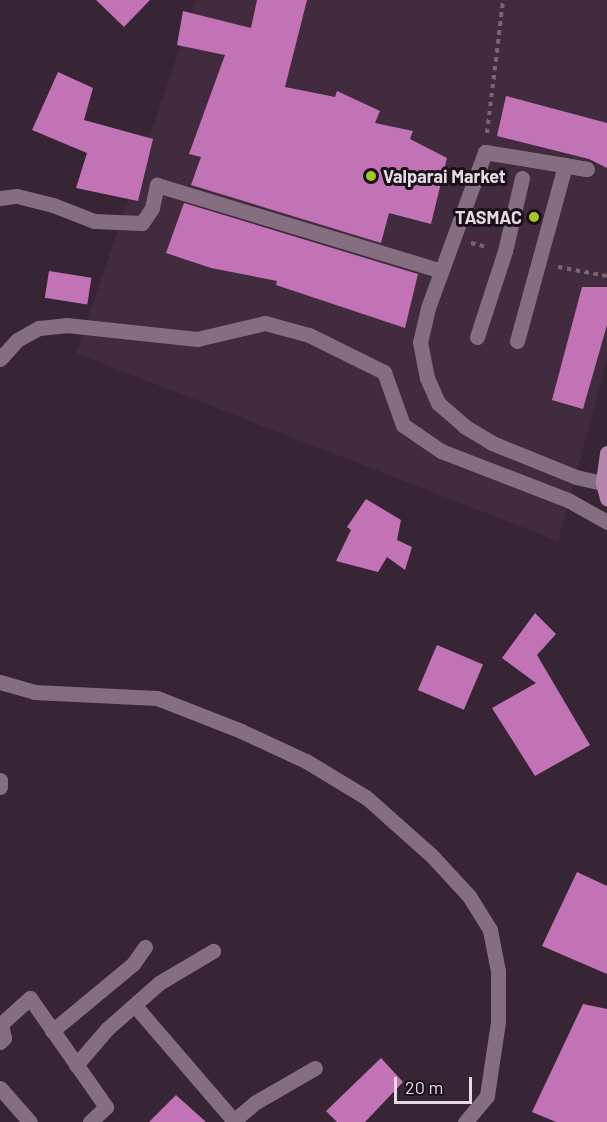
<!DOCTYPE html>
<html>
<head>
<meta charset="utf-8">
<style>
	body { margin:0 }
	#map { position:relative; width:607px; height:1122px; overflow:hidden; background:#372434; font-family:Barlow,sans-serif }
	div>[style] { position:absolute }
	.built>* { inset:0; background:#432b3f }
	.building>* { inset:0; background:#c173b6; transform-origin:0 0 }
	.path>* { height:4px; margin-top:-2px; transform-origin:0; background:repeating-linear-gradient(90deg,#776674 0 4.5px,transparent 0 9px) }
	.minor>* { height:15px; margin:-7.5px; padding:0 7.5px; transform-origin:7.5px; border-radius:7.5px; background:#846e80 }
	.major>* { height:15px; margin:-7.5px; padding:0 7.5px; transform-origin:7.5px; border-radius:7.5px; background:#b584ad }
	.dots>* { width:16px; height:16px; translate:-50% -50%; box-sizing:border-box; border:3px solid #1a1118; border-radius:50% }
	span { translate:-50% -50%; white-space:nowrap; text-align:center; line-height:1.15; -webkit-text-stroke:6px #1a1118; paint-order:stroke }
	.poi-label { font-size:18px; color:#e6d9e3; font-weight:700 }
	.left { translate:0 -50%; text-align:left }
	.right { translate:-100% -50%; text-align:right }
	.scale { position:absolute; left:394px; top:1077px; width:78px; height:27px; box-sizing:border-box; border:3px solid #e6d9e3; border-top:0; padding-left:8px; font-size:18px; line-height:21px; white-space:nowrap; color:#e6d9e3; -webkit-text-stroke:4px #1a1118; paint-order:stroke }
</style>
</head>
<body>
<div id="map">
	<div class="built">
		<i style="clip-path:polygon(196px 0,607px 0,607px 360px,558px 541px,76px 353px)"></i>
	</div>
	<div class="building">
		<i style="clip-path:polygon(96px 0,150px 0,124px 27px)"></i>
		<i style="clip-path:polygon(257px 0,307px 0,285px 87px,335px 97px,337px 91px,380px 111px,375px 123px,413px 131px,410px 139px,447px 158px,431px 224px,389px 213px,381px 243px,191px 185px,201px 157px,189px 154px,225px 55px,177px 45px,183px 11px,251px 28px)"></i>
		<i style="clip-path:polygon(58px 72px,93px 88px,84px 120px,153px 139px,138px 201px,76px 188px,87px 153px,32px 130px)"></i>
		<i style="clip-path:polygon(506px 96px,607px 123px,607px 168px,589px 159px,497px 136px)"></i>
		<i style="clip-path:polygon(184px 203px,418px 274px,405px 328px,276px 285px,277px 281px,211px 268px,166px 253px)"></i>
		<i style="left:49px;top:271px;width:43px;height:27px;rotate:9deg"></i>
		<i style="clip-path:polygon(582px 287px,607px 287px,607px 325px,583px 409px,552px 400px)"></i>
		<i style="clip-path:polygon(366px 499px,401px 520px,397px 540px,412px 547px,405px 570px,387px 557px,378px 572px,336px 561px,351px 530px,347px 527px)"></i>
		<i style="clip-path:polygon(535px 613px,556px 634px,537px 655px,590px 745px,535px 776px,492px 708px,536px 683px,502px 658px)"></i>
		<i style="left:437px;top:645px;width:50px;height:49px;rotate:23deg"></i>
		<i style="clip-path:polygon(577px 872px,607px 886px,607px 974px,542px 946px)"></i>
		<i style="clip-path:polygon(583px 1004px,607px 1009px,607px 1122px,556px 1122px,532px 1112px)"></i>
		<i style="clip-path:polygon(381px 1058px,403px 1082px,365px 1122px,337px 1122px,326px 1111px)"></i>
		<i style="clip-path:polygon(176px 1095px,206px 1122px,149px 1122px)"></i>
	</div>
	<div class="path">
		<i style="left:487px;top:133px;width:134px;rotate:-83.1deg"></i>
		<i style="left:471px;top:243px;width:16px;rotate:14deg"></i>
		<i style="left:558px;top:267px;width:50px;rotate:10.4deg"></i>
	</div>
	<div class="minor">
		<i style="left:485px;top:152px;width:103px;rotate:9.5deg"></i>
		<i style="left:587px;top:169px;width:22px;rotate:-170deg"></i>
		<i style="left:565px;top:165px;width:81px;rotate:-170.8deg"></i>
		<i style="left:485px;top:152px;width:166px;rotate:110.1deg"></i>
		<i style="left:428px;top:308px;width:35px;rotate:103deg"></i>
		<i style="left:420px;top:342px;width:37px;rotate:79deg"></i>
		<i style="left:427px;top:378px;width:27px;rotate:66deg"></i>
		<i style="left:438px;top:403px;width:35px;rotate:41deg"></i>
		<i style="left:464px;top:426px;width:33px;rotate:31deg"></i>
		<i style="left:492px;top:443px;width:91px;rotate:22deg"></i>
		<i style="left:576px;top:477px;width:28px;rotate:13deg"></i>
		<i style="left:0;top:198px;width:17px;rotate:-7deg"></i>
		<i style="left:17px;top:196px;width:37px;rotate:14deg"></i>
		<i style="left:53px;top:205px;width:44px;rotate:21.3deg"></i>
		<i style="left:94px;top:221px;width:48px;rotate:2.4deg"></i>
		<i style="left:142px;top:223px;width:18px;rotate:-56deg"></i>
		<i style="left:152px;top:208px;width:24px;rotate:-78deg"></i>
		<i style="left:157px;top:185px;width:297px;rotate:16.8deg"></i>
		<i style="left:477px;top:337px;width:90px;rotate:-72deg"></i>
		<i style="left:505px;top:251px;width:75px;rotate:-76.9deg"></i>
		<i style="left:517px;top:341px;width:182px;rotate:-74.7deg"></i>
		<i style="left:0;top:359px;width:25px;rotate:-48deg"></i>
		<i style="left:17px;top:340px;width:25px;rotate:-29deg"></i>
		<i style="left:39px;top:328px;width:27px;rotate:-6deg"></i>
		<i style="left:66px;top:325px;width:132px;rotate:6.1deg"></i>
		<i style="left:197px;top:339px;width:70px;rotate:-13.2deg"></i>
		<i style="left:265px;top:323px;width:46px;rotate:15.3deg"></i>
		<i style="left:309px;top:335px;width:84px;rotate:26.3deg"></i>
		<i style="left:384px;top:372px;width:56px;rotate:70.3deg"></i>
		<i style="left:403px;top:425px;width:46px;rotate:34.4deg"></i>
		<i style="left:441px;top:451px;width:136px;rotate:21.1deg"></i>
		<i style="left:568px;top:500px;width:45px;rotate:29.4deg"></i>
		<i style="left:0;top:682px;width:35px;rotate:16deg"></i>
		<i style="left:34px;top:692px;width:123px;rotate:2.8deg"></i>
		<i style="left:157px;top:698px;width:90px;rotate:21.4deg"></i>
		<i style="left:241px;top:731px;width:72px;rotate:24.8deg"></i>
		<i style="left:306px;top:761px;width:71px;rotate:31.2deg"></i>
		<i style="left:367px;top:798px;width:87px;rotate:41.7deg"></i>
		<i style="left:432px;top:856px;width:54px;rotate:47.2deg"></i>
		<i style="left:469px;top:896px;width:40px;rotate:58deg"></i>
		<i style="left:490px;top:930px;width:42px;rotate:79deg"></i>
		<i style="left:498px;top:971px;width:51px;rotate:90deg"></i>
		<i style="left:498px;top:1022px;width:75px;rotate:98.5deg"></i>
		<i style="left:487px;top:1096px;width:34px;rotate:130deg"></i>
		<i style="left:0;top:780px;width:7px;rotate:90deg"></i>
		<i style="left:136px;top:1007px;width:152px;rotate:49.3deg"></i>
		<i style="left:52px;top:1031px;width:105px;rotate:-39.6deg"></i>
		<i style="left:133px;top:964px;width:21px;rotate:-55deg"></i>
		<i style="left:0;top:1042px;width:6px;rotate:-45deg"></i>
		<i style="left:4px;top:1038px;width:14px;rotate:-102deg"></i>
		<i style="left:1px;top:1024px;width:39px;rotate:-42deg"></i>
		<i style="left:30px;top:998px;width:133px;rotate:55.1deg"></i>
		<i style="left:106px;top:1107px;width:22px;rotate:137deg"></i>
		<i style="left:76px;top:1065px;width:48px;rotate:-49.3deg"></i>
		<i style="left:107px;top:1029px;width:69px;rotate:-41.5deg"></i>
		<i style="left:159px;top:983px;width:63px;rotate:-30.7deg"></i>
		<i style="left:0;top:1088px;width:45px;rotate:48.6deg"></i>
		<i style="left:232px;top:1122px;width:31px;rotate:-40deg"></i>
		<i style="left:256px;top:1102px;width:68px;rotate:-30deg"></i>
	</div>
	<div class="major">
		<i style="left:607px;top:453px;width:30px;rotate:98deg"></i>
		<i style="left:603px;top:483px;width:16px;rotate:75deg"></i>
	</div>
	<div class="dots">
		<i style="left:371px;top:176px;background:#a4c825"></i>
		<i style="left:534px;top:217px;background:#a4c825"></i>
	</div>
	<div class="poi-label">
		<span class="left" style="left:383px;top:176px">Valparai Market</span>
		<span class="right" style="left:522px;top:217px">TASMAC</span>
	</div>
	<div class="scale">20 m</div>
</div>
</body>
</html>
